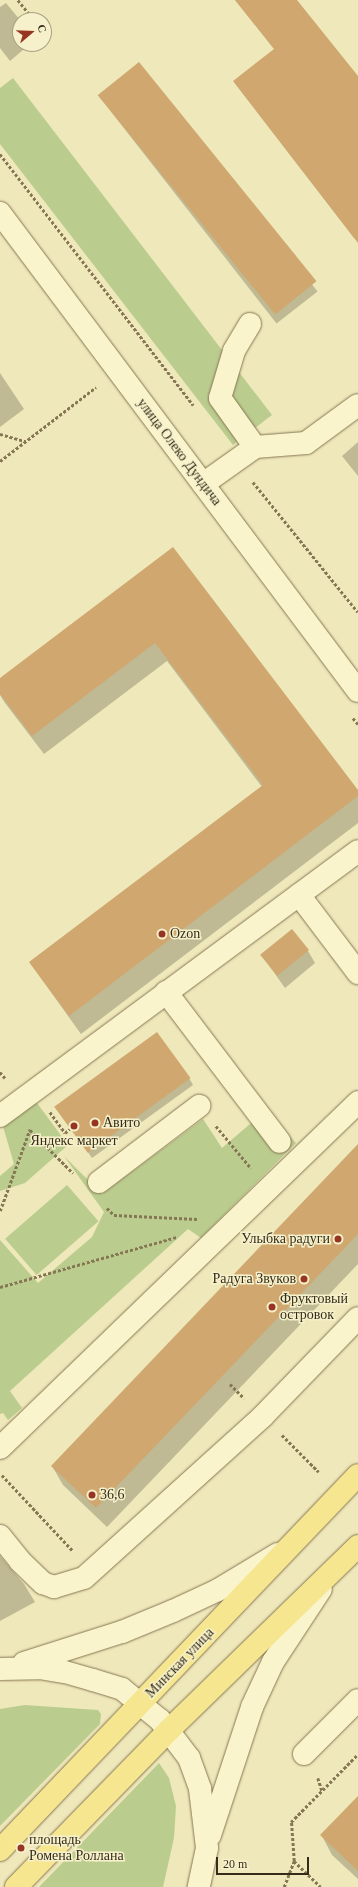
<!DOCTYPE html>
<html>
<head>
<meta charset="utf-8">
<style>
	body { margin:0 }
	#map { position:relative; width:358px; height:1887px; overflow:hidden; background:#efe8ba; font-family:Georgia,serif }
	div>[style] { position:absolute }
	.green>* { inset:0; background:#bbcc8f; transform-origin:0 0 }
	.shadow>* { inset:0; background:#0003; transform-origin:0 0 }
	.building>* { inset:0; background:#cfa76f; transform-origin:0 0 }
	.path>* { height:2.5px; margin-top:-1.25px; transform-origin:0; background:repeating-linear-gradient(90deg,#867754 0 3px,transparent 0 5px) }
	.roads { filter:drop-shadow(0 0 1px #867754) drop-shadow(0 0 1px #867754) }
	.minor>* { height:22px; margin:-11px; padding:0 11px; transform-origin:11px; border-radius:11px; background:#faf4cd }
	.major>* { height:22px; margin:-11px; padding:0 11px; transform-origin:11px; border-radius:11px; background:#f5e68f }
	.dots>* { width:11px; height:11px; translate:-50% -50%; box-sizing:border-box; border:2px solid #f6f1ca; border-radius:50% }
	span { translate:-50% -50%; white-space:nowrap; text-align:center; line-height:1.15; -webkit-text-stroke:3px #f6f1ca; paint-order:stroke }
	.street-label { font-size:14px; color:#342b1a }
	.poi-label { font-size:14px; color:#342b1a }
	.left { translate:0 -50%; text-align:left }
	.right { translate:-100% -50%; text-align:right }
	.north { position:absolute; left:12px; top:12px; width:40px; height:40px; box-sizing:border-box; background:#f6f1ca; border:1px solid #a8a284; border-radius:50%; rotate:71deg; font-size:11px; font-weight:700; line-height:16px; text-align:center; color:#342b1a }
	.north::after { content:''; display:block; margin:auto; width:14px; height:18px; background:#973523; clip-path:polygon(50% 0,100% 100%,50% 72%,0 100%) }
	.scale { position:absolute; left:216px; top:1857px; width:93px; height:18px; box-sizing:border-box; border:2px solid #342b1a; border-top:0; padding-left:5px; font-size:12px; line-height:14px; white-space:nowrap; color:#342b1a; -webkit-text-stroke:3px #f6f1ca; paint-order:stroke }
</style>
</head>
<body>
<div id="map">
	<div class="green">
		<i style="clip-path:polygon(13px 78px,272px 415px,233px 445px,0 144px,0 88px)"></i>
		<i style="clip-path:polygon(34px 1099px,68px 1145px,25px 1183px,0 1191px,0 1176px,14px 1164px,2px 1123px)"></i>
		<i style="clip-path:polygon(266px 1110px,296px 1143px,201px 1238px,188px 1229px,10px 1391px,22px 1408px,8px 1420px,3px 1413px,0 1414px,0 1240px,38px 1283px,92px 1237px,104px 1212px,64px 1156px,102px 1194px,203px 1119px,222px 1148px)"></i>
		<i style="left:67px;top:1185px;width:48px;height:82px;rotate:49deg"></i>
		<i style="clip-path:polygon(25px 1705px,98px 1710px,101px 1714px,100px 1724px,0 1826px,0 1709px)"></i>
		<i style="clip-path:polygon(159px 1763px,169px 1778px,176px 1806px,174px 1838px,163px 1887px,39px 1887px)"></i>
	</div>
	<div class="shadow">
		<i style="clip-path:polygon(235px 0,296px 0,358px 78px,358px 235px,354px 238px,234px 82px,275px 50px)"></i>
		<i style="clip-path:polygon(6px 3px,20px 20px,20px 44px,30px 44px,10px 61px,0 48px,0 7px)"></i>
		<i style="left:139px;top:63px;width:290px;height:52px;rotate:52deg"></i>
		<i style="clip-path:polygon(0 373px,24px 409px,0 427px)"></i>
		<i style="clip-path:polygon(358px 442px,358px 476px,342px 456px)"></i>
		<i style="clip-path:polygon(173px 548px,358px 792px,358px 823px,81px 1034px,30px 963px,262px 787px,167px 661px,44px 754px,5px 703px,0 695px,0 680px)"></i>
		<i style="clip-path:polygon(308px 951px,315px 963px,285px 988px,261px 954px)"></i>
		<i style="clip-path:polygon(189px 1078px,193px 1085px,92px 1158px,60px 1113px)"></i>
		<i style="clip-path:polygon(358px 1145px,358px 1264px,107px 1527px,63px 1485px,52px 1466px)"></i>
		<i style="clip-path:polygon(0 1556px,24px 1584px,35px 1602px,0 1621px)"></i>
		<i style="clip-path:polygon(358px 1797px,358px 1879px,332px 1855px,322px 1836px)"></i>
	</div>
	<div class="building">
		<i style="clip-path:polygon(235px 0,297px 0,358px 76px,358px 243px,233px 81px,274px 49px)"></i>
		<i style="left:139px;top:62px;width:282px;height:53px;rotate:51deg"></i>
		<i style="clip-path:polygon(173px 547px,358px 790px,358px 796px,69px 1016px,29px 962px,263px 785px,155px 643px,32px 736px,0 694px,0 678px)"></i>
		<i style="left:292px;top:929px;width:27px;height:41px;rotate:51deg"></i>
		<i style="left:157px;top:1032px;width:57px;height:127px;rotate:54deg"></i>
		<i style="clip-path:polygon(358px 1144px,358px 1234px,96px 1508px,51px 1466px)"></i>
		<i style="clip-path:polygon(358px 1796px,358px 1871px,320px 1835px)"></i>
	</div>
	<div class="path">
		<i style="left:18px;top:0;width:22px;rotate:51deg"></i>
		<i style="left:32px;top:17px;width:5px;rotate:143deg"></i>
		<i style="left:0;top:154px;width:317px;rotate:52.4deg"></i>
		<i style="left:0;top:434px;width:26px;rotate:16deg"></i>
		<i style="left:0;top:461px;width:121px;rotate:-37.6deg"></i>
		<i style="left:253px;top:482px;width:167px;rotate:51.1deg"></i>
		<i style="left:353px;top:718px;width:8px;rotate:50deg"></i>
		<i style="left:0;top:1072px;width:8px;rotate:50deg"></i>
		<i style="left:50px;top:1112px;width:26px;rotate:54deg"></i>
		<i style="left:65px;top:1133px;width:6px;rotate:-39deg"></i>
		<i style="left:216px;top:1126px;width:55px;rotate:50.2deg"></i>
		<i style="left:30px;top:1130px;width:61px;rotate:45deg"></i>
		<i style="left:107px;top:1208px;width:10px;rotate:45deg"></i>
		<i style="left:114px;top:1215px;width:83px;rotate:2.8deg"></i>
		<i style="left:0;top:1211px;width:87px;rotate:-69.9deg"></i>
		<i style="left:0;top:1287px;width:184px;rotate:-15.8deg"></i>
		<i style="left:230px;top:1384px;width:20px;rotate:45deg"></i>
		<i style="left:282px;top:1435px;width:52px;rotate:45deg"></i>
		<i style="left:2px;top:1475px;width:104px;rotate:46.9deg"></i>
		<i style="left:318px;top:1778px;width:13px;rotate:72deg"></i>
		<i style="left:294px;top:1861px;width:37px;rotate:44deg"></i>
		<i style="left:284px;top:1887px;width:28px;rotate:-69deg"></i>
		<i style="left:294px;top:1861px;width:39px;rotate:-94deg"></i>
		<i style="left:291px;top:1822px;width:95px;rotate:-45.4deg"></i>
	</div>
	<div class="roads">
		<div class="minor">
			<i style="left:0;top:213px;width:597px;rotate:53.17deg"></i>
			<i style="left:250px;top:324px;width:31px;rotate:121deg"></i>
			<i style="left:234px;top:351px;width:49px;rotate:106.6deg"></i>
			<i style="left:220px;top:398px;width:60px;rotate:54.5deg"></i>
			<i style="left:203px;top:484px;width:64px;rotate:-35.4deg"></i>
			<i style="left:255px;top:447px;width:51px;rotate:-4.5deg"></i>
			<i style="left:306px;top:443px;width:64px;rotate:-36.2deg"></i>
			<i style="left:299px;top:895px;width:98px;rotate:52.9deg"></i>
			<i style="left:166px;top:992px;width:188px;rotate:52.8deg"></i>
			<i style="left:0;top:1116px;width:445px;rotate:-36.5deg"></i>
			<i style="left:99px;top:1182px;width:126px;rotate:-37.2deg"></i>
			<i style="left:0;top:1448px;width:498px;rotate:-44deg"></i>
			<i style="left:0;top:1536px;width:32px;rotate:51deg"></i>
			<i style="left:20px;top:1561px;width:32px;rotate:44deg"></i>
			<i style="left:43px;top:1583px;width:12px;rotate:20deg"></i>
			<i style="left:54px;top:1587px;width:31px;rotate:-17deg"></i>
			<i style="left:84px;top:1578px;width:241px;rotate:-42.1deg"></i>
			<i style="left:263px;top:1416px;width:136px;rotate:-45.9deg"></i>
			<i style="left:24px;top:1663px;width:103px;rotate:-17.6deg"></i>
			<i style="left:122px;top:1632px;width:55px;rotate:-22.4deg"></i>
			<i style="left:173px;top:1611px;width:50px;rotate:-25deg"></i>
			<i style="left:218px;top:1590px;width:70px;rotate:-31deg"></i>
			<i style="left:0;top:1669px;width:39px;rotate:-1deg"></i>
			<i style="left:39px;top:1668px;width:26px;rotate:9deg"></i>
			<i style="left:65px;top:1672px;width:29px;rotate:16deg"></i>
			<i style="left:93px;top:1680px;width:30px;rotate:17deg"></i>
			<i style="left:122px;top:1689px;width:49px;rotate:39.2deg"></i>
			<i style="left:160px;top:1720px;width:48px;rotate:52.7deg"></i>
			<i style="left:189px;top:1758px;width:33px;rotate:70deg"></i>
			<i style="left:200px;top:1789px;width:59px;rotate:83.2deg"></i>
			<i style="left:207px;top:1848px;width:40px;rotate:102deg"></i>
			<i style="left:304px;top:1754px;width:76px;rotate:-45deg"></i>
			<i style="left:210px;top:1835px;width:135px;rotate:-71.8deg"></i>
			<i style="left:252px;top:1707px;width:50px;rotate:-65deg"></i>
			<i style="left:273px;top:1662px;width:87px;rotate:-56.7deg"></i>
		</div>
		<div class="major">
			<i style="left:0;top:1850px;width:518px;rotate:-46.33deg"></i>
			<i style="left:16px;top:1887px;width:219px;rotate:-45.7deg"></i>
			<i style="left:169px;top:1730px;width:264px;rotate:-44.2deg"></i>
		</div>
	</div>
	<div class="dots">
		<i style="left:162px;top:934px;background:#973523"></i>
		<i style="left:95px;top:1123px;background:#973523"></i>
		<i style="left:74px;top:1126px;background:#973523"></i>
		<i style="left:338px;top:1239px;background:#973523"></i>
		<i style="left:304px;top:1279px;background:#973523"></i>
		<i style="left:272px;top:1307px;background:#973523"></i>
		<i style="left:92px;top:1495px;background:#973523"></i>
		<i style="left:21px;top:1848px;background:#973523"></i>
	</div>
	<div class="street-label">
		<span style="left:179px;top:452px;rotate:53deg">улица Олеко Дундича</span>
		<span style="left:180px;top:1663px;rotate:-46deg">Минская улица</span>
	</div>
	<div class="poi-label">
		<span class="left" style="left:170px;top:934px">Ozon</span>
		<span class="left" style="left:103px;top:1123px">Авито</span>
		<span style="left:74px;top:1141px">Яндекс маркет</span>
		<span class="right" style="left:330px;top:1239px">Улыбка радуги</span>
		<span class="right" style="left:296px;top:1279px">Радуга Звуков</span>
		<span class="left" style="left:280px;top:1307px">Фруктовый<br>островок</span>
		<span class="left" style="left:100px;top:1495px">36,6</span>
		<span class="left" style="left:29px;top:1848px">площадь<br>Ромена Роллана</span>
	</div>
	<div class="north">С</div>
	<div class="scale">20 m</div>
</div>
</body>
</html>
